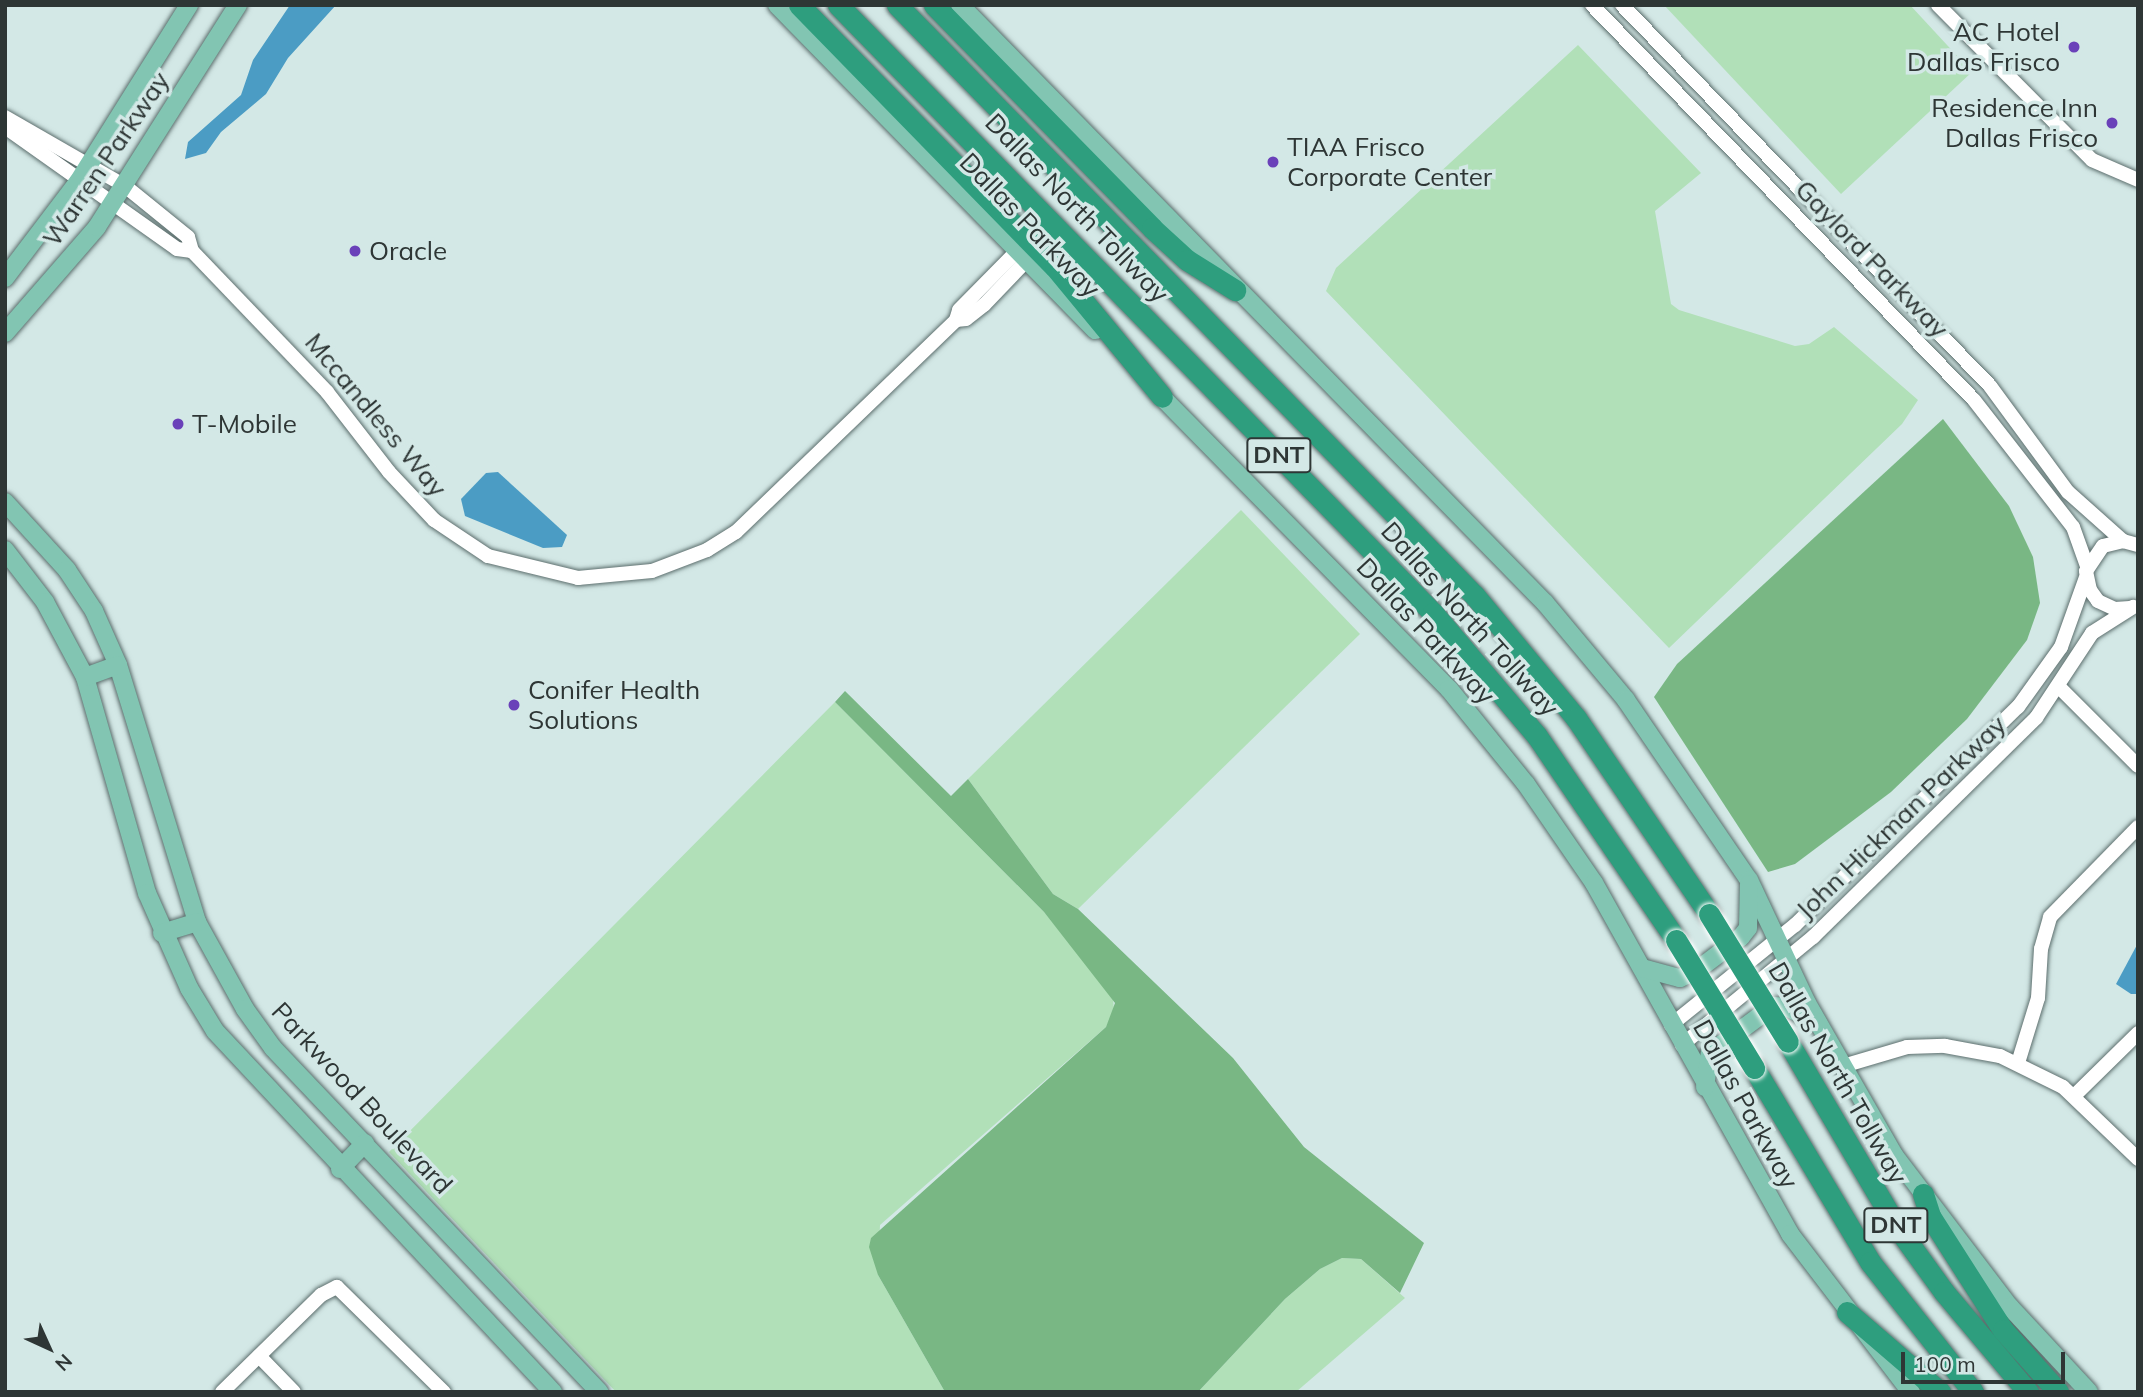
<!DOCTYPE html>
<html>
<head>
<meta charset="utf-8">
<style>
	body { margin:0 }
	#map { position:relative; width:2143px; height:1397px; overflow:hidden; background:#d3e8e6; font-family:Mulish,sans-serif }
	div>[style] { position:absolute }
	.green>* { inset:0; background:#b1e0b8 }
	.forest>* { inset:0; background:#79b784 }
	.water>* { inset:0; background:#4b9cc4 }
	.roads { filter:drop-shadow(0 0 2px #5c6e6d) drop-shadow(0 0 2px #5c6e6d) }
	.minor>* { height:14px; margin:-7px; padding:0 7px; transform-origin:7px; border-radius:7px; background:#fff }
	.major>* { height:18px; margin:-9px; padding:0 9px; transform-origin:9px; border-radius:9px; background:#82c5b2 }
	.highway>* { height:21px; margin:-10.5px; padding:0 10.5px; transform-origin:10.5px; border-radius:10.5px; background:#2e9e7e }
	.bridges { filter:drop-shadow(0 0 2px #fff) drop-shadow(0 0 2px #fff) }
	.highway-bridge>* { height:21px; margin:-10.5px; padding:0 10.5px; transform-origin:10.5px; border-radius:10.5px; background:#2e9e7e }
	.dots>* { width:19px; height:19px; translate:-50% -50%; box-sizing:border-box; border:4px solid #d3e8e6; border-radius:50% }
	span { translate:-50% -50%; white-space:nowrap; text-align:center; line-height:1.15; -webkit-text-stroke:7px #d3e8e6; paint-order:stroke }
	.shield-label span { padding:2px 5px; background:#d3e8e6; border:2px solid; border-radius:5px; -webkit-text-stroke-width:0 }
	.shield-label { font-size:24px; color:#2e3635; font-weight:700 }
	.poi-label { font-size:26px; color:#2e3635 }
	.right { translate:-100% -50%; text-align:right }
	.left { translate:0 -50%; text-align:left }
	.street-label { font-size:26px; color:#2e3635 }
	.frame { position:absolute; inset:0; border:7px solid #2e3635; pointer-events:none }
	.north { position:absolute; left:14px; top:1313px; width:70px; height:70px; -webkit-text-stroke:5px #d3e8e6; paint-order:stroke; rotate:135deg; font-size:19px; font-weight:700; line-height:28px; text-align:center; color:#2e3635 }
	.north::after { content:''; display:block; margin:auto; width:24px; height:32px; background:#2e3635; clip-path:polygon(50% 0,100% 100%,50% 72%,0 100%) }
	.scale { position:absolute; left:1901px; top:1352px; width:164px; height:32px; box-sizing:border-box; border:4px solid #2e3635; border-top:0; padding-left:9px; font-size:21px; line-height:24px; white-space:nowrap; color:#2e3635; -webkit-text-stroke:5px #d3e8e6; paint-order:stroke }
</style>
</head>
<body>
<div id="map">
	<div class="green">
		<i style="clip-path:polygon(1664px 5px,1910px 5px,1972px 72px,1841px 194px)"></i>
		<i style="clip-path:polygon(1578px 45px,1701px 173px,1655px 211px,1671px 304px,1679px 310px,1795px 346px,1809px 344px,1834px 327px,1918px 400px,1902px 424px,1669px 648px,1326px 291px,1336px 268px)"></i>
		<i style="clip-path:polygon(1241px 510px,1360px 634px,1078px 909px,1053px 894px,968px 779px)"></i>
		<i style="clip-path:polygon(835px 702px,1044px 912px,1113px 996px,1114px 1012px,1106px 1027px,880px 1225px,878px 1275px,945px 1392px,616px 1392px,389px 1152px)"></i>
		<i style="clip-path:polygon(1342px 1258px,1361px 1259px,1405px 1298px,1296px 1392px,1198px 1392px,1285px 1299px,1320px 1269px)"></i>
	</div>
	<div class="forest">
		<i style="clip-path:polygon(1943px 419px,2009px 506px,2033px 557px,2040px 603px,2027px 640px,1967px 719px,1891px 792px,1795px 864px,1768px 872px,1654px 697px,1677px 664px)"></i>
		<i style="clip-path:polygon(845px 691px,951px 796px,968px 779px,1053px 894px,1078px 909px,1233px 1058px,1304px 1147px,1424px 1243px,1400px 1293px,1361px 1259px,1342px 1258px,1320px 1269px,1285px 1299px,1198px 1392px,945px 1392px,878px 1275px,869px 1247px,871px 1238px,1106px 1027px,1115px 1003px,1044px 912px,835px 702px)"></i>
	</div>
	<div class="water">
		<i style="clip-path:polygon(290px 5px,336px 5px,288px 58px,266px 94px,221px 132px,206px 153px,185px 159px,188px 142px,241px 95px,253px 60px)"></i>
		<i style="clip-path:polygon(498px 472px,567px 535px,562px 547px,543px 548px,465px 516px,461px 499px,486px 473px)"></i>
		<i style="clip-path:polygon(2138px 943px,2138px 994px,2131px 994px,2116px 984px)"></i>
	</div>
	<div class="roads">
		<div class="minor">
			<i style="left:1592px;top:5px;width:549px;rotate:45.96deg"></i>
			<i style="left:1974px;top:400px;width:161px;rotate:52.1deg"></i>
			<i style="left:2073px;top:527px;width:41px;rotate:70.3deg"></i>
			<i style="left:1622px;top:5px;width:530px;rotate:45.99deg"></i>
			<i style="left:1990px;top:386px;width:132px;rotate:53.7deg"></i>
			<i style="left:2068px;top:492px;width:74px;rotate:41.7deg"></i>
			<i style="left:1938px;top:5px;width:218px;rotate:45.2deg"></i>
			<i style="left:2092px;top:160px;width:50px;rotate:23.5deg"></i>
			<i style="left:5px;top:117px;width:138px;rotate:29.9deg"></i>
			<i style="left:125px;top:186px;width:81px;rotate:39deg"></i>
			<i style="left:188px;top:237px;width:15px;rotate:74deg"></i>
			<i style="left:192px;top:251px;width:195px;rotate:46.2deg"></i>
			<i style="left:327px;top:392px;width:101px;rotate:52.2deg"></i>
			<i style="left:389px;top:472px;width:66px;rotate:46.8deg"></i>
			<i style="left:434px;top:520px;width:65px;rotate:33.7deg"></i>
			<i style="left:488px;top:556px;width:93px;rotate:13.7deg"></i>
			<i style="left:578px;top:578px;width:74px;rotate:-5.4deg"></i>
			<i style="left:652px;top:571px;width:59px;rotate:-20.9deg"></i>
			<i style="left:707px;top:550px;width:34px;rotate:-32deg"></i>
			<i style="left:736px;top:532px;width:306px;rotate:-43.9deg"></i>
			<i style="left:956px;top:320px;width:10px;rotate:-73deg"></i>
			<i style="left:959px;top:310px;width:84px;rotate:-45.5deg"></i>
			<i style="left:5px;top:127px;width:211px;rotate:35.3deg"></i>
			<i style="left:177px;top:249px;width:15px;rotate:8deg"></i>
			<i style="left:956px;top:320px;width:10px;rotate:-6deg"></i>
			<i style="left:966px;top:319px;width:23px;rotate:-38deg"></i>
			<i style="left:984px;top:305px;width:62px;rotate:-46.3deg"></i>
			<i style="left:2130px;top:608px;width:15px;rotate:176deg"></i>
			<i style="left:2115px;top:609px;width:19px;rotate:-155deg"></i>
			<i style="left:2098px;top:601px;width:14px;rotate:-126deg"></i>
			<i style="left:2090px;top:590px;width:19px;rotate:-102deg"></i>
			<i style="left:2086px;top:571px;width:30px;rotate:-56deg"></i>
			<i style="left:2103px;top:546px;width:21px;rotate:-14deg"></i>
			<i style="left:2123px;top:541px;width:16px;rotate:15deg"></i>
			<i style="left:2060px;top:688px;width:110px;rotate:45deg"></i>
			<i style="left:1671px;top:1025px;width:159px;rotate:-38.9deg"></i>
			<i style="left:1795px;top:925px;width:312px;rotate:-44.4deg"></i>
			<i style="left:2018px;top:707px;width:74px;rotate:-54.4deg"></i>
			<i style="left:2061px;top:647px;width:74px;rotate:-70.3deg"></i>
			<i style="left:1682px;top:1045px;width:170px;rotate:-39.5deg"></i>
			<i style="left:1813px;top:937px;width:313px;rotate:-44.5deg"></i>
			<i style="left:2036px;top:718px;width:102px;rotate:-56.6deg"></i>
			<i style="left:2092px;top:633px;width:49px;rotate:-32.4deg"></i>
			<i style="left:2018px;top:1063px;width:68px;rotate:-72.9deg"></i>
			<i style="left:2038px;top:998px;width:49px;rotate:-86.5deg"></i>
			<i style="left:2041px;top:949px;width:33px;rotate:-74deg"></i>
			<i style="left:2050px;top:917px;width:126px;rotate:-45.6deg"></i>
			<i style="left:1843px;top:1066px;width:67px;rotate:-16.5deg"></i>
			<i style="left:1907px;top:1047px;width:38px;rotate:-2deg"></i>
			<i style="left:1945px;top:1046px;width:56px;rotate:10.3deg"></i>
			<i style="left:2000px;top:1056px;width:70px;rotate:26.2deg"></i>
			<i style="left:2063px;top:1087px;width:104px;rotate:43.8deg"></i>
			<i style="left:2074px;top:1096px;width:90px;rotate:-44.5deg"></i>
			<i style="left:259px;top:1356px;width:50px;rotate:45.8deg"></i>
			<i style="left:222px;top:1392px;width:139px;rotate:-44.4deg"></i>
			<i style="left:321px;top:1295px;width:18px;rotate:-27deg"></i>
			<i style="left:337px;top:1287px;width:150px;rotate:44.5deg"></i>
		</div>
		<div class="major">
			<i style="left:777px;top:5px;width:455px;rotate:45.6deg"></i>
			<i style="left:960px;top:5px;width:837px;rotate:45.63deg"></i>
			<i style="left:1545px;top:603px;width:126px;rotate:50.1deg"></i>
			<i style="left:1626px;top:700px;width:218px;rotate:55.7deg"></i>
			<i style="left:1749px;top:880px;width:136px;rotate:64.8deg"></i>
			<i style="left:1807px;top:1003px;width:175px;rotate:60.2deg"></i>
			<i style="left:1894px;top:1155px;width:191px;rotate:52.7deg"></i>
			<i style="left:2010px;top:1307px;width:116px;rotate:47.1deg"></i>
			<i style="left:5px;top:278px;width:121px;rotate:-52.8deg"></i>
			<i style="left:78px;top:182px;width:209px;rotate:-57.9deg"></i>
			<i style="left:5px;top:333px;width:140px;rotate:-49deg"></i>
			<i style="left:97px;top:227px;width:263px;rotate:-57.6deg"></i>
			<i style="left:1154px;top:389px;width:421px;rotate:45.5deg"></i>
			<i style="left:1449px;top:689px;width:122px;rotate:51deg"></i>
			<i style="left:1526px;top:784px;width:120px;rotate:55.5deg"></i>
			<i style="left:1594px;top:883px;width:402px;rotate:60.8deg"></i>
			<i style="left:1790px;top:1234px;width:199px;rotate:52.6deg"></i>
			<i style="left:5px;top:502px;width:92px;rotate:47.6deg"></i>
			<i style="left:67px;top:570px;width:49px;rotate:56.6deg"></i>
			<i style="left:94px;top:611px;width:59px;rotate:66deg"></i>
			<i style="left:118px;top:665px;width:269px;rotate:72.9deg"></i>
			<i style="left:197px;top:922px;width:99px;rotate:61.1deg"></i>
			<i style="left:245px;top:1009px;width:48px;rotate:54.3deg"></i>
			<i style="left:273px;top:1048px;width:474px;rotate:46.5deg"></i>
			<i style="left:5px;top:550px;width:66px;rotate:52.4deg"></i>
			<i style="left:45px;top:602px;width:85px;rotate:61.9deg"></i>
			<i style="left:85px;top:677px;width:225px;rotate:74deg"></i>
			<i style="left:147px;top:893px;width:104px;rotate:66.1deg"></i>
			<i style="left:189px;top:988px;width:50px;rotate:58.8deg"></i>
			<i style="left:215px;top:1031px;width:495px;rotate:46.9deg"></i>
			<i style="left:85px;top:677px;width:35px;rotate:-20deg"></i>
			<i style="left:162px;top:933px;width:37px;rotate:-17deg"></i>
			<i style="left:1642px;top:968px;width:39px;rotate:15deg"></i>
			<i style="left:1680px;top:978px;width:17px;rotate:-24deg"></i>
			<i style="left:1696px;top:971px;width:56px;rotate:-37.1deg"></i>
			<i style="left:1741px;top:937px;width:11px;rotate:-52deg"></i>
			<i style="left:1748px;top:928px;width:44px;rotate:-88.7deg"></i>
			<i style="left:1705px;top:1087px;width:34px;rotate:-82deg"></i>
			<i style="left:1710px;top:1053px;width:79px;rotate:-36.7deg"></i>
			<i style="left:1773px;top:1006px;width:14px;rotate:4deg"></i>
			<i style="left:1787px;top:1007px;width:36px;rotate:28deg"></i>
			<i style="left:340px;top:1169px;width:36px;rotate:-46deg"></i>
		</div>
		<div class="highway">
			<i style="left:799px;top:5px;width:366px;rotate:45.7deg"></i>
			<i style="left:1055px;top:267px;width:168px;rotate:50.5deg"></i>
			<i style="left:838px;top:5px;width:851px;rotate:45.62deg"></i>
			<i style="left:1433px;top:613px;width:161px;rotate:49.8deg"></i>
			<i style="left:1537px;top:736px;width:247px;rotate:55.7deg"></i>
			<i style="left:897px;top:5px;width:827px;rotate:45.64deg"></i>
			<i style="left:1475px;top:596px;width:158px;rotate:50.4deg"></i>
			<i style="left:1576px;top:718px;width:237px;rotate:55.8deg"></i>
			<i style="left:934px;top:5px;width:312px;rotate:45.6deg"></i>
			<i style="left:1152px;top:228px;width:47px;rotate:42.4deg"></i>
			<i style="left:1187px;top:260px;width:57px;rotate:32deg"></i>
			<i style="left:1788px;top:1042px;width:215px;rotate:59.5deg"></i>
			<i style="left:1897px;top:1227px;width:80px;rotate:54.1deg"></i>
			<i style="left:1944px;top:1292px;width:131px;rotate:50deg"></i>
			<i style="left:1754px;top:1068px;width:226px;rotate:59.1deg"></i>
			<i style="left:1870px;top:1262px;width:166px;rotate:51.6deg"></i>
			<i style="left:1923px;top:1194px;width:23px;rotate:72deg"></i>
			<i style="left:1930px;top:1216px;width:135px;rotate:57.4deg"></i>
			<i style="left:2003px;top:1330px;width:83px;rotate:48.4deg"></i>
			<i style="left:1847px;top:1312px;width:123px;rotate:40.7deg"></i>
		</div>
	</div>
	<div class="bridges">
		<div class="highway-bridge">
			<i style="left:1709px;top:914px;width:150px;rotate:58.3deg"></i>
			<i style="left:1676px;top:940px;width:150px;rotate:58.6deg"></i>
		</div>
	</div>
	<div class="dots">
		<i style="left:2074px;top:47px;background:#6a41b9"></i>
		<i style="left:2112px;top:123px;background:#6a41b9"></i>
		<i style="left:1273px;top:162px;background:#6a41b9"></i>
		<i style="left:355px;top:251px;background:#6a41b9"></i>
		<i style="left:178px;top:424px;background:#6a41b9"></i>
		<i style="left:514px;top:705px;background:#6a41b9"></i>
	</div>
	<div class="shield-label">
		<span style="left:1279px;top:455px">DNT</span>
		<span style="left:1896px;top:1225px">DNT</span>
	</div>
	<div class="poi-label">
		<span class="right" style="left:2060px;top:47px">AC Hotel<br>Dallas Frisco</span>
		<span class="right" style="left:2098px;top:123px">Residence Inn<br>Dallas Frisco</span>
		<span class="left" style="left:1287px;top:162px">TIAA Frisco<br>Corporate Center</span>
		<span class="left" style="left:369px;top:251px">Oracle</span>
		<span class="left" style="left:192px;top:424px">T-Mobile</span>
		<span class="left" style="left:528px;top:705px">Conifer Health<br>Solutions</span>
	</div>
	<div class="street-label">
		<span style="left:106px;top:159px;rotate:-56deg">Warren Parkway</span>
		<span style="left:1077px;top:208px;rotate:46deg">Dallas North Tollway</span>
		<span style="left:1030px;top:225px;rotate:46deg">Dallas Parkway</span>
		<span style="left:1872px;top:259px;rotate:46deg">Gaylord Parkway</span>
		<span style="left:376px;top:415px;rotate:50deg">Mccandless Way</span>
		<span style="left:1470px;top:619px;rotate:48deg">Dallas North Tollway</span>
		<span style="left:1426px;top:631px;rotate:47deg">Dallas Parkway</span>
		<span style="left:1901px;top:817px;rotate:-44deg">John Hickman Parkway</span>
		<span style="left:1838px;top:1073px;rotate:60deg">Dallas North Tollway</span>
		<span style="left:362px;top:1098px;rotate:47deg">Parkwood Boulevard</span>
		<span style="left:1746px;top:1104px;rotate:61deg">Dallas Parkway</span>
	</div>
	<div class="frame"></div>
	<div class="north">N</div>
	<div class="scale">100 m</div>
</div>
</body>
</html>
